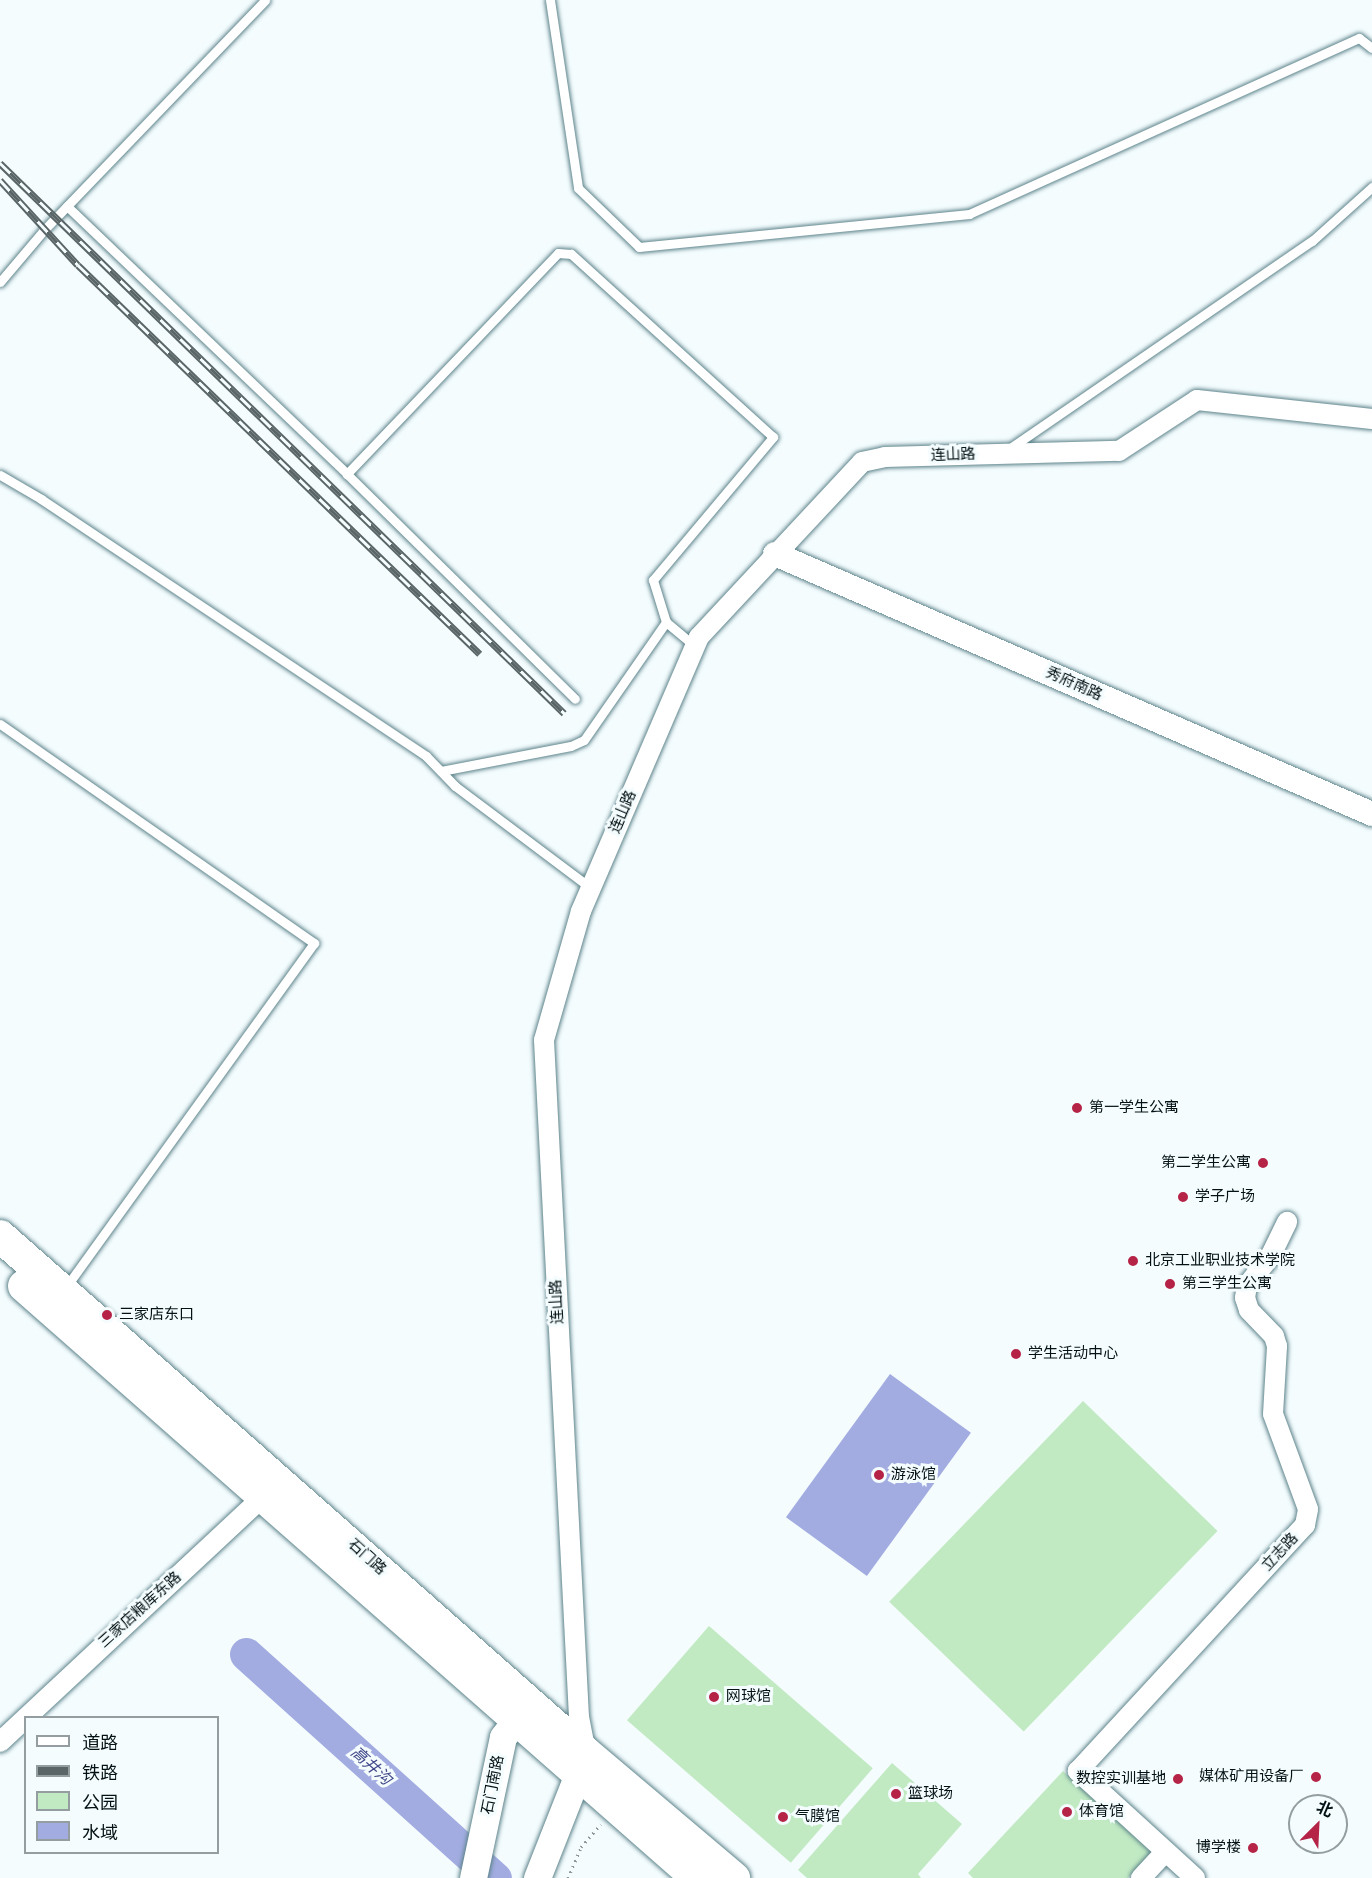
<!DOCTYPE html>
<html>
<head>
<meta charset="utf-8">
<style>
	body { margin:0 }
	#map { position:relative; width:1372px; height:1878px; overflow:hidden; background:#f4fcfe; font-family:"Varela Round","Noto Sans SC",sans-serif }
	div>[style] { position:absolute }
	.green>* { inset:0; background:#c1eac3; transform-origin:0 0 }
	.water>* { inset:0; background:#a2ace1; transform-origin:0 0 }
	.river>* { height:33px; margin:-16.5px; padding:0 16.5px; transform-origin:16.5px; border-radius:16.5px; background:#a2ace1 }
	.path>* { height:3px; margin-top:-1.5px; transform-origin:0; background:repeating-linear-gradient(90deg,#8c9799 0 1.5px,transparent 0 6px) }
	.roads { filter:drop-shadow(0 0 2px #5d848b) drop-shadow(0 0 2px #5d848b) }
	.service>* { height:9px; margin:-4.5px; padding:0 4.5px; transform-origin:4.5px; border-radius:4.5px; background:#fff }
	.minor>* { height:20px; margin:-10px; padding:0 10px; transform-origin:10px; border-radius:10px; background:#fff }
	.tertiary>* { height:24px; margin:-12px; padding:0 12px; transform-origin:12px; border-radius:12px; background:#fff }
	.secondary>* { height:27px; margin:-13.5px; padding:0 13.5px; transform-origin:13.5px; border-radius:13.5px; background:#fff }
	.trunk>* { height:32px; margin:-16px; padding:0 16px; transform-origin:16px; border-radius:16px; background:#fff }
	.rail>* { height:7px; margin-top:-3.5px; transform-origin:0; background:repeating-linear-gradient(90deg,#f4fcfe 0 14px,#596567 0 28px); box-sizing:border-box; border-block:2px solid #596567 }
	.dots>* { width:16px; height:16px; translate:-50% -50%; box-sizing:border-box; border:3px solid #f4fcfe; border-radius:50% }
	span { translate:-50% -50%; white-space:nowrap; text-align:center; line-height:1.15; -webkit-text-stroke:6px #f4fcfe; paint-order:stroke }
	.street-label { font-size:15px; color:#041215 }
	.poi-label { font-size:15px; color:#041215 }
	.left { translate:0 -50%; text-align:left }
	.right { translate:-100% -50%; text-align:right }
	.water-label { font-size:16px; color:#414889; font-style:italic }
	.legend { position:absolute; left:24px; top:1716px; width:195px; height:138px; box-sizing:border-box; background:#f4fcfe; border:2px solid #949ea1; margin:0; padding:8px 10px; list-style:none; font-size:18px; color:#041215 }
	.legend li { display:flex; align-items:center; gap:12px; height:30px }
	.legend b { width:30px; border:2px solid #949ea1 }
	.north { position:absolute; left:1288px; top:1794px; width:60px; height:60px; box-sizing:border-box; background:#f4fcfe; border:2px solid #949ea1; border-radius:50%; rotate:24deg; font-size:16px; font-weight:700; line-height:24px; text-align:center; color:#041215 }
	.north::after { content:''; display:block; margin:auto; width:21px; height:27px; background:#b52347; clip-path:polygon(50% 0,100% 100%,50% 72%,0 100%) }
</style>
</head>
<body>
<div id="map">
	<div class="green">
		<i style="left:1083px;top:1401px;width:187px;height:279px;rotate:44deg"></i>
		<i style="left:709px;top:1626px;width:217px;height:125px;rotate:41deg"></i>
		<i style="clip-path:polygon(892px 1763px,962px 1824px,918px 1874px,921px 1878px,807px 1878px,798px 1870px)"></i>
		<i style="clip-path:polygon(1063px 1771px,1151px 1852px,1128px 1878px,973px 1878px,968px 1873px)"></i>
	</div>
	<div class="water">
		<i style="left:890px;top:1374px;width:100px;height:177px;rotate:36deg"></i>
	</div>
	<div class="river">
		<i style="left:246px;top:1654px;width:335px;rotate:42deg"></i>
	</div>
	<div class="path">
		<i style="left:568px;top:1878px;width:34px;rotate:-67deg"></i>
		<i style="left:581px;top:1847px;width:30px;rotate:-49deg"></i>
	</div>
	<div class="roads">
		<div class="service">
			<i style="left:550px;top:0;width:190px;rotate:81.5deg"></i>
			<i style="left:578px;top:188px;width:85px;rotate:44deg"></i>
			<i style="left:639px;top:247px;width:332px;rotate:-5.7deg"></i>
			<i style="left:969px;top:214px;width:428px;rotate:-24.3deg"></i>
			<i style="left:1359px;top:38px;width:16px;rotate:38deg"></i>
			<i style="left:67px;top:206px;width:388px;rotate:43.7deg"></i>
			<i style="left:0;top:282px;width:68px;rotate:-49.8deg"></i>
			<i style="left:44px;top:230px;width:319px;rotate:-46.1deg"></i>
			<i style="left:1006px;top:451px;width:371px;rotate:-34.5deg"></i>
			<i style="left:1312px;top:241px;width:81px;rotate:-42deg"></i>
			<i style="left:0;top:475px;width:48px;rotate:30.3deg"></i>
			<i style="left:41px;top:499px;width:463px;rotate:33.7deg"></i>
			<i style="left:426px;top:756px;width:42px;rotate:46deg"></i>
			<i style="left:455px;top:786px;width:170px;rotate:36.9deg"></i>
			<i style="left:666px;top:622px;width:38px;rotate:40deg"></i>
			<i style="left:0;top:724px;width:383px;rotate:34.9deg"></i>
			<i style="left:314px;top:943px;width:424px;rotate:125.8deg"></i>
			<i style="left:441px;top:771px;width:132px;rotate:-10.9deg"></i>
			<i style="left:571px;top:746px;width:14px;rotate:-25deg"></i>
			<i style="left:584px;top:740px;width:144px;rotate:-55.2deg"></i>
			<i style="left:666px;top:622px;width:44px;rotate:-107.2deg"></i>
			<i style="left:653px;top:580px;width:187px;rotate:-50deg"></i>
			<i style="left:773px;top:437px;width:273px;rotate:-137.8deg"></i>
			<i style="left:571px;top:254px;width:13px;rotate:-176deg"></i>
			<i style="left:558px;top:253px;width:306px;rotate:133.7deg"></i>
			<i style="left:347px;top:474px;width:320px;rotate:44.6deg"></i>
		</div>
		<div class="minor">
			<i style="left:0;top:1742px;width:369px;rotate:-43deg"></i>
			<i style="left:586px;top:1753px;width:37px;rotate:-101deg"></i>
			<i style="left:579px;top:1717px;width:678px;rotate:-92.96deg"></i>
			<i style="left:544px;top:1040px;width:134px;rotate:-74deg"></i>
			<i style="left:581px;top:911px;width:298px;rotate:-66.7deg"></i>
			<i style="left:699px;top:637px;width:239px;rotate:-47deg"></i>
			<i style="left:862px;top:462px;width:24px;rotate:-12deg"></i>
			<i style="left:885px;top:457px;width:234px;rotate:-1.5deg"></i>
			<i style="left:1119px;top:451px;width:93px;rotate:-33.2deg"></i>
			<i style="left:1197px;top:400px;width:176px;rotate:6.2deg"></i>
			<i style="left:1141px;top:1878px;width:35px;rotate:-47deg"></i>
			<i style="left:1195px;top:1878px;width:159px;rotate:-137.6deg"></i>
			<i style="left:1078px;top:1771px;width:335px;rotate:-47.3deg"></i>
			<i style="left:1305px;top:1525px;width:16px;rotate:-79deg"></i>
			<i style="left:1308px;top:1509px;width:101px;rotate:-110.2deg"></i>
			<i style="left:1273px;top:1414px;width:68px;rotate:-86.6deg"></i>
			<i style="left:1277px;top:1346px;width:10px;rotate:-107deg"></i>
			<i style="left:1274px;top:1336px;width:36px;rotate:-134deg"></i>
			<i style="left:1249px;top:1310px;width:13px;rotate:-108deg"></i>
			<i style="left:1245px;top:1298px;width:12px;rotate:-81deg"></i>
			<i style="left:1247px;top:1286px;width:39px;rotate:-52deg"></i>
			<i style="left:1271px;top:1255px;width:37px;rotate:-64deg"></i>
		</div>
		<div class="tertiary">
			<i style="left:775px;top:554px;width:651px;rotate:23.53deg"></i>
		</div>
		<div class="secondary">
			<i style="left:473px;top:1878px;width:144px;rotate:-78deg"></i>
			<i style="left:503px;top:1737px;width:44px;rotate:-53.4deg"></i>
			<i style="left:537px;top:1878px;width:131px;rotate:-68.5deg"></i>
		</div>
		<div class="trunk">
			<i style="left:0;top:1236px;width:781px;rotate:41.42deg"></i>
			<i style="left:586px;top:1753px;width:194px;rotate:40.2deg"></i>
			<i style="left:24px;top:1286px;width:896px;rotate:41.34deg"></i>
		</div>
	</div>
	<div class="rail">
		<i style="left:0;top:163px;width:788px;rotate:44.28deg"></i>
		<i style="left:0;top:180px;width:115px;rotate:47.5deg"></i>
		<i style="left:78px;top:265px;width:559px;rotate:44.06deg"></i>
	</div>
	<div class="dots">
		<i style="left:1077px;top:1108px;background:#b52347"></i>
		<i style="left:1263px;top:1163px;background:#b52347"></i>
		<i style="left:1183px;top:1197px;background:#b52347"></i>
		<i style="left:1133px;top:1261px;background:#b52347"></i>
		<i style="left:1170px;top:1284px;background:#b52347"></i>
		<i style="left:107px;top:1315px;background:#b52347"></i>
		<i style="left:1016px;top:1354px;background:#b52347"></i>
		<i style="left:879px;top:1475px;background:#b52347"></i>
		<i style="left:714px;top:1697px;background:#b52347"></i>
		<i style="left:1316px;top:1777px;background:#b52347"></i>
		<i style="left:1178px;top:1779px;background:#b52347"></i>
		<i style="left:896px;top:1794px;background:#b52347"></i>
		<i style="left:1067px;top:1812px;background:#b52347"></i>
		<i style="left:783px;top:1817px;background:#b52347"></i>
		<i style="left:1253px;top:1848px;background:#b52347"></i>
	</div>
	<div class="street-label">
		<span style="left:953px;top:455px;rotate:-2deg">连山路</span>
		<span style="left:1074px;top:684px;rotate:24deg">秀府南路</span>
		<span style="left:623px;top:812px;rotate:-67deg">连山路</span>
		<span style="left:557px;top:1302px;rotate:-93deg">连山路</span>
		<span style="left:1280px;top:1552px;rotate:-47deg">立志路</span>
		<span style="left:367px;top:1557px;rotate:42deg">石门路</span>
		<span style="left:140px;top:1610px;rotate:-42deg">三家店粮库东路</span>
		<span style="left:493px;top:1785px;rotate:-79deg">石门南路</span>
	</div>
	<div class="poi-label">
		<span class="left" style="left:1089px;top:1108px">第一学生公寓</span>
		<span class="right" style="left:1251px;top:1163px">第二学生公寓</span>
		<span class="left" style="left:1195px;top:1197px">学子广场</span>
		<span class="left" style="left:1145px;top:1261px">北京工业职业技术学院</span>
		<span class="left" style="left:1182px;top:1284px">第三学生公寓</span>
		<span class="left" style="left:119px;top:1315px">三家店东口</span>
		<span class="left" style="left:1028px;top:1354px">学生活动中心</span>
		<span class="left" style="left:891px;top:1475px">游泳馆</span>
		<span class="left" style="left:726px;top:1697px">网球馆</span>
		<span class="right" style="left:1304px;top:1777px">媒体矿用设备厂</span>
		<span class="right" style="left:1166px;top:1779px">数控实训基地</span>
		<span class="left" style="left:908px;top:1794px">篮球场</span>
		<span class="left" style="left:1079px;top:1812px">体育馆</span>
		<span class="left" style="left:795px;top:1817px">气膜馆</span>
		<span class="right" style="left:1241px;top:1848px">博学楼</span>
	</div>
	<div class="water-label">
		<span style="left:371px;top:1766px;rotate:42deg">高井沟</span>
	</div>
	<ul class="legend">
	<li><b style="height:8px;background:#fff"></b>道路</li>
	<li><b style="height:8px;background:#596567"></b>铁路</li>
	<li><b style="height:16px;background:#c1eac3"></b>公园</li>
	<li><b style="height:16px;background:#a2ace1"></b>水域</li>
	</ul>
	<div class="north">北</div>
</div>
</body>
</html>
